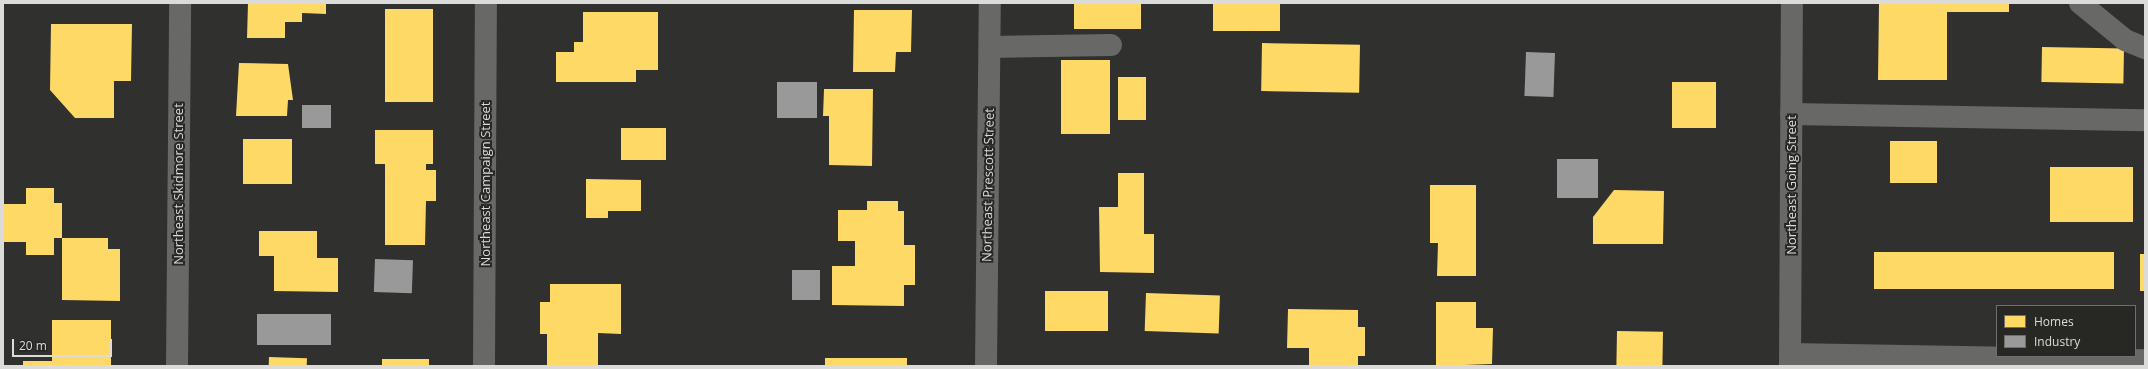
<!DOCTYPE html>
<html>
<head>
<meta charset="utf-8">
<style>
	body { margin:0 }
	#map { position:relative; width:2148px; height:369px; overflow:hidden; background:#30302f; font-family:"Open Sans",sans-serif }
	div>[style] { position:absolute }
	.homes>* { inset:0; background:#ffd966; transform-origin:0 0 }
	.industry>* { inset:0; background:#999; transform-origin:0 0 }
	.minor>* { height:22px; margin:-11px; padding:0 11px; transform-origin:11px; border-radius:11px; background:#686867 }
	span { translate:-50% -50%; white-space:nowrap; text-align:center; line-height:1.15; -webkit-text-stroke:4px #272824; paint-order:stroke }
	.street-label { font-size:13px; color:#dbdbd9 }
	.frame { position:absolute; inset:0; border:4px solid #dbdbd9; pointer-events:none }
	.legend { position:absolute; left:1996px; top:305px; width:140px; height:52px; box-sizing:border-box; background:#272824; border:1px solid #6f706c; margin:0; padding:5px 7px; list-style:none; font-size:12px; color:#dbdbd9 }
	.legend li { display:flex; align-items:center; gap:8px; height:20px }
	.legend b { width:20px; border:1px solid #6f706c }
	.scale { position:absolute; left:12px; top:339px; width:100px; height:18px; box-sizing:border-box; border:2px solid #dbdbd9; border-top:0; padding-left:5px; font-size:12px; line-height:14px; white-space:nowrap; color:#dbdbd9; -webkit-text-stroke:3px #272824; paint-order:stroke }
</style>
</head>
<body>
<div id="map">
	<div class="homes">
		<i style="clip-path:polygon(248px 3px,326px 3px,326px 14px,302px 13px,302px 22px,285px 22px,285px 38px,247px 38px)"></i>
		<i style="left:1074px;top:3px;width:67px;height:26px"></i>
		<i style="left:1213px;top:3px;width:67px;height:28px"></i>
		<i style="clip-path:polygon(1879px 3px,2009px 3px,2009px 12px,1947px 12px,1947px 80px,1878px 80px)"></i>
		<i style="left:385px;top:9px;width:48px;height:93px"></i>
		<i style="clip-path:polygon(854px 10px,912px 10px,911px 52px,896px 52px,895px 72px,853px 72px)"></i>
		<i style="clip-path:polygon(583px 12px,658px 12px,658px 70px,636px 70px,636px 82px,556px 82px,556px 52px,574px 52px,574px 42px,583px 42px)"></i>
		<i style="clip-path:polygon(51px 24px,132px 24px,131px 81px,114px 81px,114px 118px,75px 118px,50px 90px)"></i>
		<i style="left:1262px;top:43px;width:98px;height:48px;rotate:1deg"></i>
		<i style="left:2042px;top:47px;width:82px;height:35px;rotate:1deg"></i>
		<i style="left:1061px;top:60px;width:49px;height:74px"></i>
		<i style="clip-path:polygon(239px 63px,288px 64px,293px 100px,288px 100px,287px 116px,236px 116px)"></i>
		<i style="left:1118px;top:77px;width:28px;height:43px"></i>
		<i style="left:1672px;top:82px;width:44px;height:46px"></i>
		<i style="clip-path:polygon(824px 89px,873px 89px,872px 166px,829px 165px,829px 116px,823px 116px)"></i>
		<i style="left:621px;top:128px;width:45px;height:32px"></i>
		<i style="clip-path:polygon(375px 130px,433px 130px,433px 164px,426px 164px,426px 170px,436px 170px,436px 201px,426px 201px,425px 245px,385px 245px,385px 164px,375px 164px)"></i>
		<i style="left:243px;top:139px;width:49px;height:45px"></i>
		<i style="left:1890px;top:141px;width:47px;height:42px"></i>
		<i style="left:2050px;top:167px;width:83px;height:55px"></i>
		<i style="clip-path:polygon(1118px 173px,1144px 173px,1144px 234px,1154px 234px,1154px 273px,1100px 272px,1099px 207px,1118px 207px)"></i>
		<i style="clip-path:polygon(586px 179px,641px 180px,641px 211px,608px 211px,608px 218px,586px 218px)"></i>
		<i style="clip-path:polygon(1430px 185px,1476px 185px,1476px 276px,1437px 276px,1438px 243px,1430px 243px)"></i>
		<i style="clip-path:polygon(26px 188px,54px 188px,54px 203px,62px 203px,62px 238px,54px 238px,54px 255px,26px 255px,26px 242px,3px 242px,3px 204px,26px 204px)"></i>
		<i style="clip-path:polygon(1614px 190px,1664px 191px,1663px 244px,1593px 244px,1593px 217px)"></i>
		<i style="clip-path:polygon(867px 201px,898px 201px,898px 211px,904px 211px,904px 245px,915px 245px,915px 285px,904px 285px,904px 306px,832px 305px,832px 266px,855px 266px,855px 241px,838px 241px,838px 210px,867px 210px)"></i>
		<i style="clip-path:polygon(259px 231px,317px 231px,317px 258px,338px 258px,338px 292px,274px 291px,274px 256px,259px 256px)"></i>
		<i style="clip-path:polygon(62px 238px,108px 238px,108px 249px,120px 249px,120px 301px,62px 300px)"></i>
		<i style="left:1874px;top:252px;width:240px;height:37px"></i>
		<i style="left:2140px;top:254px;width:5px;height:37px"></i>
		<i style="clip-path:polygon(550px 284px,621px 284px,621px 334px,598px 333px,598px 366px,547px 366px,547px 334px,540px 334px,540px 302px,550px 302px)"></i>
		<i style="left:1045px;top:291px;width:63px;height:40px"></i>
		<i style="left:1146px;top:293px;width:74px;height:38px;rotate:2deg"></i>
		<i style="clip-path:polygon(1436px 302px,1476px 302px,1476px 328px,1493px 328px,1492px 364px,1436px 366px)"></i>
		<i style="clip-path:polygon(1288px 309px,1358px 310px,1358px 327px,1365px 327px,1365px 356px,1358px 356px,1358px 366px,1309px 366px,1309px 348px,1287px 348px)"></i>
		<i style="clip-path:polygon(52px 320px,111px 320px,111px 366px,23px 366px,23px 361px,52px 361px)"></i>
		<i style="left:1617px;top:331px;width:46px;height:35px;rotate:1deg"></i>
		<i style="left:269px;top:357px;width:38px;height:9px;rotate:2deg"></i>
		<i style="left:825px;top:358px;width:82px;height:8px"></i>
		<i style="left:382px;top:359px;width:47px;height:7px"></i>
	</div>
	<div class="industry">
		<i style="left:1526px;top:52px;width:29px;height:44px;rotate:2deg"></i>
		<i style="left:777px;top:82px;width:40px;height:36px"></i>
		<i style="left:302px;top:105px;width:29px;height:23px"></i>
		<i style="left:1557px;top:159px;width:41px;height:39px"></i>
		<i style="left:375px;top:259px;width:38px;height:33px;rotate:2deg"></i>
		<i style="left:792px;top:270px;width:28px;height:30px"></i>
		<i style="left:257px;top:314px;width:74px;height:31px"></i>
	</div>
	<div class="minor">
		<i style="left:2080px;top:3px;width:58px;rotate:39.4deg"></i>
		<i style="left:2125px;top:40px;width:22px;rotate:22deg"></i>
		<i style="left:990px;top:47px;width:121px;rotate:-0.9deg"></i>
		<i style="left:1791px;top:114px;width:354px;rotate:1deg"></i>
		<i style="left:1790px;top:354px;width:355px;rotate:1deg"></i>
		<i style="left:177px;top:366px;width:363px;rotate:-89.5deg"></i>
		<i style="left:484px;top:366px;width:363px;rotate:-89.7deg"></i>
		<i style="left:986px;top:366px;width:363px;rotate:-89.4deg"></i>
		<i style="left:1790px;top:366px;width:363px;rotate:-89.7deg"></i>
	</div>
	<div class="street-label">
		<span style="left:178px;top:184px;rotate:-90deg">Northeast Skidmore Street</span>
		<span style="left:485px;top:184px;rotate:-90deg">Northeast Campaign Street</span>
		<span style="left:988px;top:185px;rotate:-89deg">Northeast Prescott Street</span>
		<span style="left:1791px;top:185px;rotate:-90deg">Northeast Going Street</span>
	</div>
	<div class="frame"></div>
	<ul class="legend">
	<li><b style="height:11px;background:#ffd966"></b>Homes</li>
	<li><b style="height:11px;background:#999"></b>Industry</li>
	</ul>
	<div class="scale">20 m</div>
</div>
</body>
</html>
